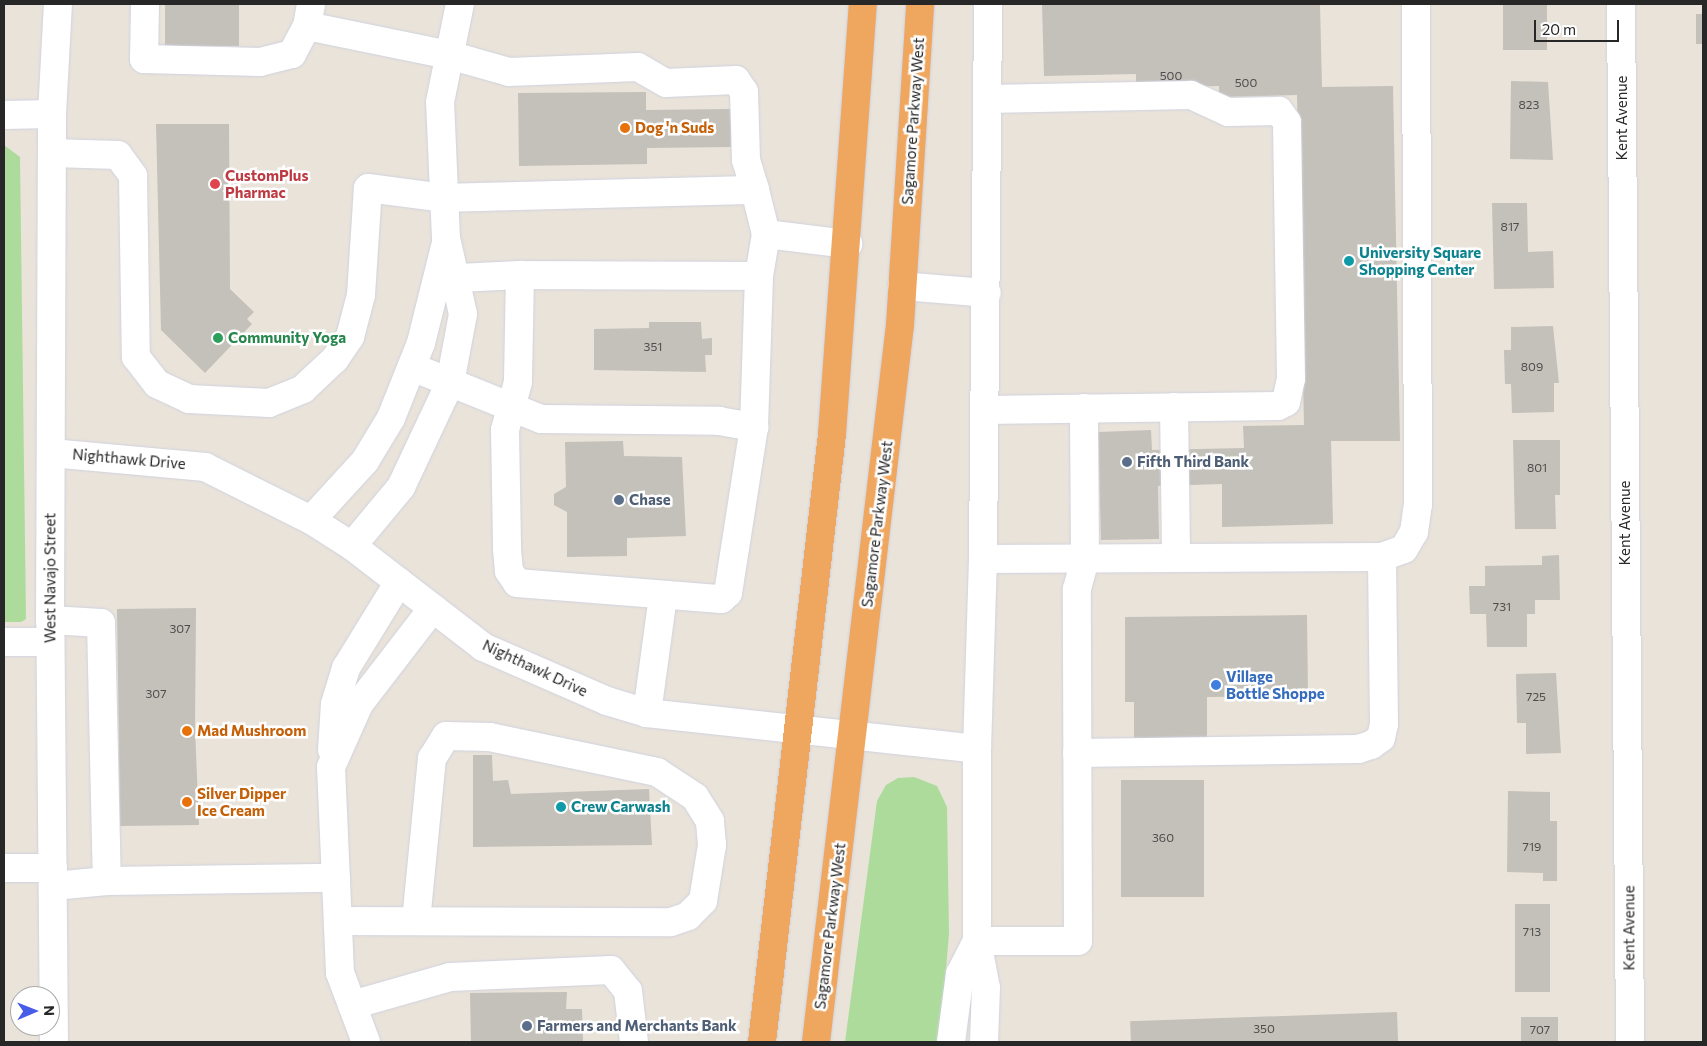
<!DOCTYPE html>
<html>
<head>
<meta charset="utf-8">
<style>
	body { margin:0 }
	#map { position:relative; width:1707px; height:1046px; overflow:hidden; background:#e9e3da; font-family:Commissioner,sans-serif }
	div>[style] { position:absolute }
	.green>* { inset:0; background:#addb9b }
	.building>* { inset:0; background:#c4c0ba; transform-origin:0 0 }
	.roads { filter:drop-shadow(0 0 1px #d0d2df) drop-shadow(0 0 1px #d0d2df) }
	.minor>* { height:28px; margin:-14px; padding:0 14px; transform-origin:14px; border-radius:14px; background:#fff }
	.highway>* { height:28px; margin:-14px; padding:0 14px; transform-origin:14px; border-radius:14px; background:#efa65f }
	.dots>* { width:14px; height:14px; translate:-50% -50%; box-sizing:border-box; border:2px solid #fff; border-radius:50% }
	span { translate:-50% -50%; white-space:nowrap; text-align:center; line-height:1.15; -webkit-text-stroke:5px #fff; paint-order:stroke }
	.number-label { font-size:12px; color:#4e4d4c }
	.number-label span { -webkit-text-stroke-width:0 }
	.street-label { font-size:15px; color:#272727 }
	.food-label { font-size:15px; color:#c56008; font-weight:700 }
	.left { translate:0 -50%; text-align:left }
	.health-label { font-size:15px; color:#be3a42; font-weight:700 }
	.culture-label { font-size:15px; color:#0d838f; font-weight:700 }
	.leisure-label { font-size:15px; color:#27864d; font-weight:700 }
	.service-label { font-size:15px; color:#4e5e75; font-weight:700 }
	.shop-label { font-size:15px; color:#366cbe; font-weight:700 }
	.frame { position:absolute; inset:0; border:5px solid #272727; pointer-events:none }
	.north { position:absolute; left:10px; top:986px; width:50px; height:50px; box-sizing:border-box; background:#fff; border:1px solid #a9a9a9; border-radius:50%; rotate:89deg; font-size:14px; font-weight:700; line-height:20px; text-align:center; color:#272727 }
	.north::after { content:''; display:block; margin:auto; width:18px; height:22px; background:#475ce9; clip-path:polygon(50% 0,100% 100%,50% 72%,0 100%) }
	.scale { position:absolute; left:1534px; top:20px; width:85px; height:22px; box-sizing:border-box; border:2px solid #272727; border-top:0; padding-left:6px; font-size:15px; line-height:18px; white-space:nowrap; color:#272727; -webkit-text-stroke:4px #fff; paint-order:stroke }
</style>
</head>
<body>
<div id="map">
	<div class="green">
		<i style="clip-path:polygon(4px 145px,20px 157px,26px 619px,21px 622px,4px 622px)"></i>
		<i style="clip-path:polygon(914px 777px,937px 786px,947px 807px,949px 933px,940px 1042px,845px 1042px,877px 801px,886px 785px,898px 778px)"></i>
	</div>
	<div class="building">
		<i style="left:165px;top:4px;width:74px;height:42px"></i>
		<i style="clip-path:polygon(1042px 4px,1320px 4px,1322px 87px,1393px 86px,1400px 441px,1331px 441px,1333px 524px,1222px 527px,1222px 484px,1158px 486px,1159px 539px,1101px 540px,1098px 432px,1151px 430px,1152px 450px,1244px 448px,1243px 426px,1304px 425px,1297px 95px,1219px 97px,1219px 86px,1136px 88px,1136px 74px,1044px 76px)"></i>
		<i style="left:1503px;top:4px;width:44px;height:46px"></i>
		<i style="left:1696px;top:14px;width:7px;height:30px"></i>
		<i style="clip-path:polygon(1511px 81px,1548px 82px,1553px 160px,1510px 159px)"></i>
		<i style="clip-path:polygon(646px 92px,646px 110px,731px 109px,731px 147px,647px 148px,647px 164px,519px 166px,518px 93px)"></i>
		<i style="clip-path:polygon(156px 124px,229px 124px,230px 289px,254px 312px,247px 319px,252px 324px,205px 373px,161px 330px)"></i>
		<i style="clip-path:polygon(1492px 203px,1527px 203px,1528px 252px,1553px 251px,1554px 288px,1494px 289px)"></i>
		<i style="clip-path:polygon(649px 322px,701px 322px,702px 339px,712px 338px,712px 355px,705px 355px,706px 372px,594px 370px,594px 329px,649px 328px)"></i>
		<i style="clip-path:polygon(1553px 326px,1559px 383px,1554px 383px,1554px 412px,1512px 413px,1511px 384px,1505px 384px,1504px 350px,1511px 350px,1511px 327px)"></i>
		<i style="clip-path:polygon(1513px 440px,1560px 440px,1560px 495px,1555px 495px,1556px 529px,1515px 529px)"></i>
		<i style="clip-path:polygon(623px 441px,624px 456px,682px 457px,686px 536px,627px 538px,627px 556px,567px 557px,567px 512px,554px 505px,554px 494px,566px 487px,565px 442px)"></i>
		<i style="clip-path:polygon(1559px 555px,1560px 600px,1535px 600px,1535px 614px,1527px 614px,1527px 647px,1487px 647px,1486px 614px,1470px 614px,1469px 586px,1485px 586px,1485px 566px,1542px 565px,1542px 556px)"></i>
		<i style="clip-path:polygon(196px 608px,195px 728px,199px 825px,120px 826px,117px 609px)"></i>
		<i style="clip-path:polygon(1307px 615px,1308px 696px,1207px 697px,1207px 742px,1134px 742px,1134px 702px,1125px 702px,1125px 617px)"></i>
		<i style="clip-path:polygon(1556px 673px,1561px 753px,1526px 754px,1526px 723px,1517px 723px,1516px 674px)"></i>
		<i style="clip-path:polygon(473px 755px,492px 755px,493px 781px,508px 780px,511px 794px,649px 789px,652px 845px,473px 847px)"></i>
		<i style="left:1121px;top:780px;width:83px;height:117px"></i>
		<i style="clip-path:polygon(1508px 791px,1550px 792px,1550px 821px,1557px 821px,1557px 881px,1543px 881px,1543px 873px,1507px 872px)"></i>
		<i style="left:1515px;top:904px;width:35px;height:88px"></i>
		<i style="clip-path:polygon(567px 992px,566px 1009px,582px 1009px,583px 1042px,471px 1042px,470px 993px)"></i>
		<i style="left:1397px;top:1012px;width:30px;height:267px;rotate:88deg"></i>
		<i style="left:1558px;top:1017px;width:25px;height:37px;rotate:90deg"></i>
	</div>
	<div class="roads">
		<div class="minor">
			<i style="left:145px;top:4px;width:55px;rotate:91deg"></i>
			<i style="left:144px;top:59px;width:116px;rotate:1.5deg"></i>
			<i style="left:260px;top:62px;width:33px;rotate:-14deg"></i>
			<i style="left:292px;top:54px;width:32px;rotate:-62deg"></i>
			<i style="left:311px;top:4px;width:22px;rotate:100deg"></i>
			<i style="left:307px;top:26px;width:145px;rotate:11.5deg"></i>
			<i style="left:449px;top:55px;width:62px;rotate:15.8deg"></i>
			<i style="left:509px;top:72px;width:129px;rotate:-2.2deg"></i>
			<i style="left:638px;top:67px;width:32px;rotate:30deg"></i>
			<i style="left:666px;top:83px;width:70px;rotate:-2.5deg"></i>
			<i style="left:736px;top:80px;width:14px;rotate:56deg"></i>
			<i style="left:744px;top:92px;width:68px;rotate:88.3deg"></i>
			<i style="left:746px;top:160px;width:31px;rotate:73deg"></i>
			<i style="left:1621px;top:4px;width:1038px;rotate:89.5deg"></i>
			<i style="left:4px;top:115px;width:48px;rotate:-1.2deg"></i>
			<i style="left:52px;top:153px;width:66px;rotate:1.7deg"></i>
			<i style="left:118px;top:155px;width:26px;rotate:54deg"></i>
			<i style="left:133px;top:176px;width:181px;rotate:89.1deg"></i>
			<i style="left:136px;top:357px;width:34px;rotate:52deg"></i>
			<i style="left:157px;top:384px;width:35px;rotate:25deg"></i>
			<i style="left:189px;top:399px;width:80px;rotate:2.9deg"></i>
			<i style="left:269px;top:403px;width:37px;rotate:-22deg"></i>
			<i style="left:303px;top:389px;width:44px;rotate:-43.2deg"></i>
			<i style="left:335px;top:359px;width:27px;rotate:-56deg"></i>
			<i style="left:350px;top:337px;width:43px;rotate:-75.3deg"></i>
			<i style="left:361px;top:295px;width:107px;rotate:-86.3deg"></i>
			<i style="left:368px;top:188px;width:78px;rotate:7.4deg"></i>
			<i style="left:445px;top:198px;width:310px;rotate:-1.5deg"></i>
			<i style="left:755px;top:190px;width:45px;rotate:76deg"></i>
			<i style="left:766px;top:234px;width:83px;rotate:7deg"></i>
			<i style="left:759px;top:276px;width:239px;rotate:-179.8deg"></i>
			<i style="left:520px;top:275px;width:107px;rotate:91.1deg"></i>
			<i style="left:518px;top:382px;width:50px;rotate:105.2deg"></i>
			<i style="left:505px;top:430px;width:119px;rotate:89deg"></i>
			<i style="left:507px;top:549px;width:22px;rotate:85deg"></i>
			<i style="left:509px;top:571px;width:14px;rotate:56deg"></i>
			<i style="left:517px;top:583px;width:205px;rotate:4.5deg"></i>
			<i style="left:721px;top:599px;width:9px;rotate:-41deg"></i>
			<i style="left:728px;top:593px;width:168px;rotate:-81.1deg"></i>
			<i style="left:754px;top:427px;width:151px;rotate:-88.1deg"></i>
			<i style="left:759px;top:276px;width:43px;rotate:-80.5deg"></i>
			<i style="left:438px;top:279px;width:82px;rotate:-2.8deg"></i>
			<i style="left:902px;top:286px;width:85px;rotate:4.7deg"></i>
			<i style="left:412px;top:367px;width:139px;rotate:22deg"></i>
			<i style="left:541px;top:419px;width:178px;rotate:0.6deg"></i>
			<i style="left:719px;top:421px;width:36px;rotate:10deg"></i>
			<i style="left:1174px;top:407px;width:151px;rotate:89.2deg"></i>
			<i style="left:985px;top:410px;width:293px;rotate:-0.8deg"></i>
			<i style="left:1278px;top:406px;width:9px;rotate:-27deg"></i>
			<i style="left:1286px;top:402px;width:24px;rotate:-78deg"></i>
			<i style="left:1291px;top:379px;width:257px;rotate:-90.9deg"></i>
			<i style="left:1287px;top:122px;width:14px;rotate:-126deg"></i>
			<i style="left:1279px;top:111px;width:51px;rotate:178.9deg"></i>
			<i style="left:1228px;top:112px;width:41px;rotate:-155.3deg"></i>
			<i style="left:1191px;top:95px;width:204px;rotate:178.9deg"></i>
			<i style="left:51px;top:453px;width:155px;rotate:5.2deg"></i>
			<i style="left:205px;top:467px;width:119px;rotate:26.6deg"></i>
			<i style="left:311px;top:520px;width:49px;rotate:32.4deg"></i>
			<i style="left:352px;top:546px;width:165px;rotate:37.6deg"></i>
			<i style="left:483px;top:647px;width:135px;rotate:23.5deg"></i>
			<i style="left:607px;top:701px;width:42px;rotate:16.7deg"></i>
			<i style="left:647px;top:713px;width:332px;rotate:6.2deg"></i>
			<i style="left:311px;top:520px;width:80px;rotate:-47.5deg"></i>
			<i style="left:365px;top:461px;width:50px;rotate:-58.8deg"></i>
			<i style="left:391px;top:418px;width:81px;rotate:-68.2deg"></i>
			<i style="left:421px;top:343px;width:99px;rotate:-76deg"></i>
			<i style="left:352px;top:546px;width:77px;rotate:-50.3deg"></i>
			<i style="left:401px;top:487px;width:115px;rotate:-64.8deg"></i>
			<i style="left:450px;top:383px;width:70px;rotate:-79.3deg"></i>
			<i style="left:463px;top:314px;width:78px;rotate:-102.6deg"></i>
			<i style="left:446px;top:238px;width:136px;rotate:-92.5deg"></i>
			<i style="left:440px;top:102px;width:100px;rotate:-78.5deg"></i>
			<i style="left:983px;top:559px;width:399px;rotate:-0.3deg"></i>
			<i style="left:1382px;top:557px;width:23px;rotate:-20deg"></i>
			<i style="left:1404px;top:549px;width:20px;rotate:-60deg"></i>
			<i style="left:1414px;top:532px;width:27px;rotate:-82deg"></i>
			<i style="left:1418px;top:505px;width:501px;rotate:-90.23deg"></i>
			<i style="left:50px;top:620px;width:51px;rotate:3.4deg"></i>
			<i style="left:101px;top:623px;width:258px;rotate:88.7deg"></i>
			<i style="left:107px;top:881px;width:54px;rotate:174.7deg"></i>
			<i style="left:4px;top:642px;width:46px"></i>
			<i style="left:647px;top:713px;width:118px;rotate:-82.2deg"></i>
			<i style="left:332px;top:750px;width:46px;rotate:-86.3deg"></i>
			<i style="left:335px;top:704px;width:38px;rotate:-73deg"></i>
			<i style="left:346px;top:668px;width:101px;rotate:-58.4deg"></i>
			<i style="left:1077px;top:753px;width:281px;rotate:-0.8deg"></i>
			<i style="left:1358px;top:749px;width:14px;rotate:-17deg"></i>
			<i style="left:1371px;top:745px;width:12px;rotate:-35deg"></i>
			<i style="left:1381px;top:738px;width:14px;rotate:-78deg"></i>
			<i style="left:1384px;top:724px;width:167px;rotate:-90.7deg"></i>
			<i style="left:4px;top:868px;width:49px"></i>
			<i style="left:107px;top:881px;width:229px;rotate:-0.8deg"></i>
			<i style="left:338px;top:921px;width:333px;rotate:0.2deg"></i>
			<i style="left:671px;top:922px;width:18px;rotate:-19deg"></i>
			<i style="left:688px;top:916px;width:21px;rotate:-45deg"></i>
			<i style="left:703px;top:901px;width:57px;rotate:-80.9deg"></i>
			<i style="left:712px;top:845px;width:24px;rotate:-95deg"></i>
			<i style="left:710px;top:821px;width:28px;rotate:-122deg"></i>
			<i style="left:695px;top:797px;width:45px;rotate:-146.7deg"></i>
			<i style="left:657px;top:772px;width:171px;rotate:-168.2deg"></i>
			<i style="left:490px;top:737px;width:44px;rotate:-178.7deg"></i>
			<i style="left:446px;top:736px;width:26px;rotate:122deg"></i>
			<i style="left:432px;top:758px;width:163px;rotate:95.6deg"></i>
			<i style="left:977px;top:941px;width:101px"></i>
			<i style="left:1078px;top:941px;width:352px;rotate:-90.2deg"></i>
			<i style="left:1077px;top:589px;width:31px;rotate:-75deg"></i>
			<i style="left:1085px;top:559px;width:151px;rotate:-90.4deg"></i>
			<i style="left:352px;top:1005px;width:102px;rotate:-15.9deg"></i>
			<i style="left:450px;top:977px;width:161px;rotate:-2.5deg"></i>
			<i style="left:611px;top:970px;width:27px;rotate:51deg"></i>
			<i style="left:628px;top:991px;width:51px;rotate:83.3deg"></i>
			<i style="left:54px;top:1042px;width:422px;rotate:-90.5deg"></i>
			<i style="left:50px;top:620px;width:506px;rotate:-89.77deg"></i>
			<i style="left:52px;top:114px;width:110px;rotate:-86.9deg"></i>
			<i style="left:366px;top:1042px;width:74px;rotate:-110.6deg"></i>
			<i style="left:340px;top:973px;width:206px;rotate:-92.5deg"></i>
			<i style="left:331px;top:767px;width:69px;rotate:-66deg"></i>
			<i style="left:359px;top:704px;width:121px;rotate:-52.4deg"></i>
			<i style="left:951px;top:1042px;width:69px;rotate:-82.5deg"></i>
			<i style="left:960px;top:974px;width:37px;rotate:-63deg"></i>
			<i style="left:984px;top:1042px;width:54px;rotate:-87.9deg"></i>
			<i style="left:986px;top:988px;width:48px;rotate:-100.8deg"></i>
			<i style="left:977px;top:941px;width:192px;rotate:-90deg"></i>
			<i style="left:977px;top:749px;width:190px;rotate:-88.2deg"></i>
			<i style="left:983px;top:559px;width:555px;rotate:-89.48deg"></i>
		</div>
		<div class="highway">
			<i style="left:762px;top:1042px;width:612px;rotate:-83.43deg"></i>
			<i style="left:832px;top:434px;width:431px;rotate:-85.9deg"></i>
			<i style="left:816px;top:1042px;width:722px;rotate:-83.32deg"></i>
			<i style="left:900px;top:325px;width:322px;rotate:-86.4deg"></i>
		</div>
	</div>
	<div class="dots">
		<i style="left:625px;top:128px;background:#e8710a"></i>
		<i style="left:215px;top:184px;background:#e0444e"></i>
		<i style="left:1349px;top:261px;background:#0f9aa8"></i>
		<i style="left:218px;top:338px;background:#2e9e5b"></i>
		<i style="left:1127px;top:462px;background:#5c6f8a"></i>
		<i style="left:619px;top:500px;background:#5c6f8a"></i>
		<i style="left:1216px;top:685px;background:#3f7fe0"></i>
		<i style="left:187px;top:731px;background:#e8710a"></i>
		<i style="left:187px;top:802px;background:#e8710a"></i>
		<i style="left:561px;top:807px;background:#0f9aa8"></i>
		<i style="left:527px;top:1026px;background:#5c6f8a"></i>
	</div>
	<div class="number-label">
		<span style="left:1171px;top:76px">500</span>
		<span style="left:1246px;top:83px">500</span>
		<span style="left:1529px;top:105px">823</span>
		<span style="left:1510px;top:227px">817</span>
		<span style="left:653px;top:347px">351</span>
		<span style="left:1532px;top:367px">809</span>
		<span style="left:1537px;top:468px">801</span>
		<span style="left:1502px;top:607px">731</span>
		<span style="left:180px;top:629px">307</span>
		<span style="left:156px;top:694px">307</span>
		<span style="left:1536px;top:697px">725</span>
		<span style="left:1163px;top:838px">360</span>
		<span style="left:1532px;top:847px">719</span>
		<span style="left:1532px;top:932px">713</span>
		<span style="left:1264px;top:1029px">350</span>
		<span style="left:1540px;top:1030px">707</span>
	</div>
	<div class="street-label">
		<span style="left:1622px;top:118px;rotate:-90deg">Kent Avenue</span>
		<span style="left:913px;top:121px;rotate:-86deg">Sagamore Parkway West</span>
		<span style="left:129px;top:459px;rotate:5deg">Nighthawk Drive</span>
		<span style="left:1625px;top:523px;rotate:-90deg">Kent Avenue</span>
		<span style="left:877px;top:524px;rotate:-83deg">Sagamore Parkway West</span>
		<span style="left:50px;top:578px;rotate:-90deg">West Navajo Street</span>
		<span style="left:535px;top:668px;rotate:25deg">Nighthawk Drive</span>
		<span style="left:830px;top:926px;rotate:-83deg">Sagamore Parkway West</span>
		<span style="left:1629px;top:928px;rotate:-90deg">Kent Avenue</span>
	</div>
	<div class="food-label">
		<span class="left" style="left:635px;top:128px">Dog 'n Suds</span>
		<span class="left" style="left:197px;top:731px">Mad Mushroom</span>
		<span class="left" style="left:197px;top:802px">Silver Dipper<br>Ice Cream</span>
	</div>
	<div class="health-label">
		<span class="left" style="left:225px;top:184px">CustomPlus<br>Pharmac</span>
	</div>
	<div class="culture-label">
		<span class="left" style="left:1359px;top:261px">University Square<br>Shopping Center</span>
		<span class="left" style="left:571px;top:807px">Crew Carwash</span>
	</div>
	<div class="leisure-label">
		<span class="left" style="left:228px;top:338px">Community Yoga</span>
	</div>
	<div class="service-label">
		<span class="left" style="left:1137px;top:462px">Fifth Third Bank</span>
		<span class="left" style="left:629px;top:500px">Chase</span>
		<span class="left" style="left:537px;top:1026px">Farmers and Merchants Bank</span>
	</div>
	<div class="shop-label">
		<span class="left" style="left:1226px;top:685px">Village<br>Bottle Shoppe</span>
	</div>
	<div class="frame"></div>
	<div class="north">N</div>
	<div class="scale">20 m</div>
</div>
</body>
</html>
